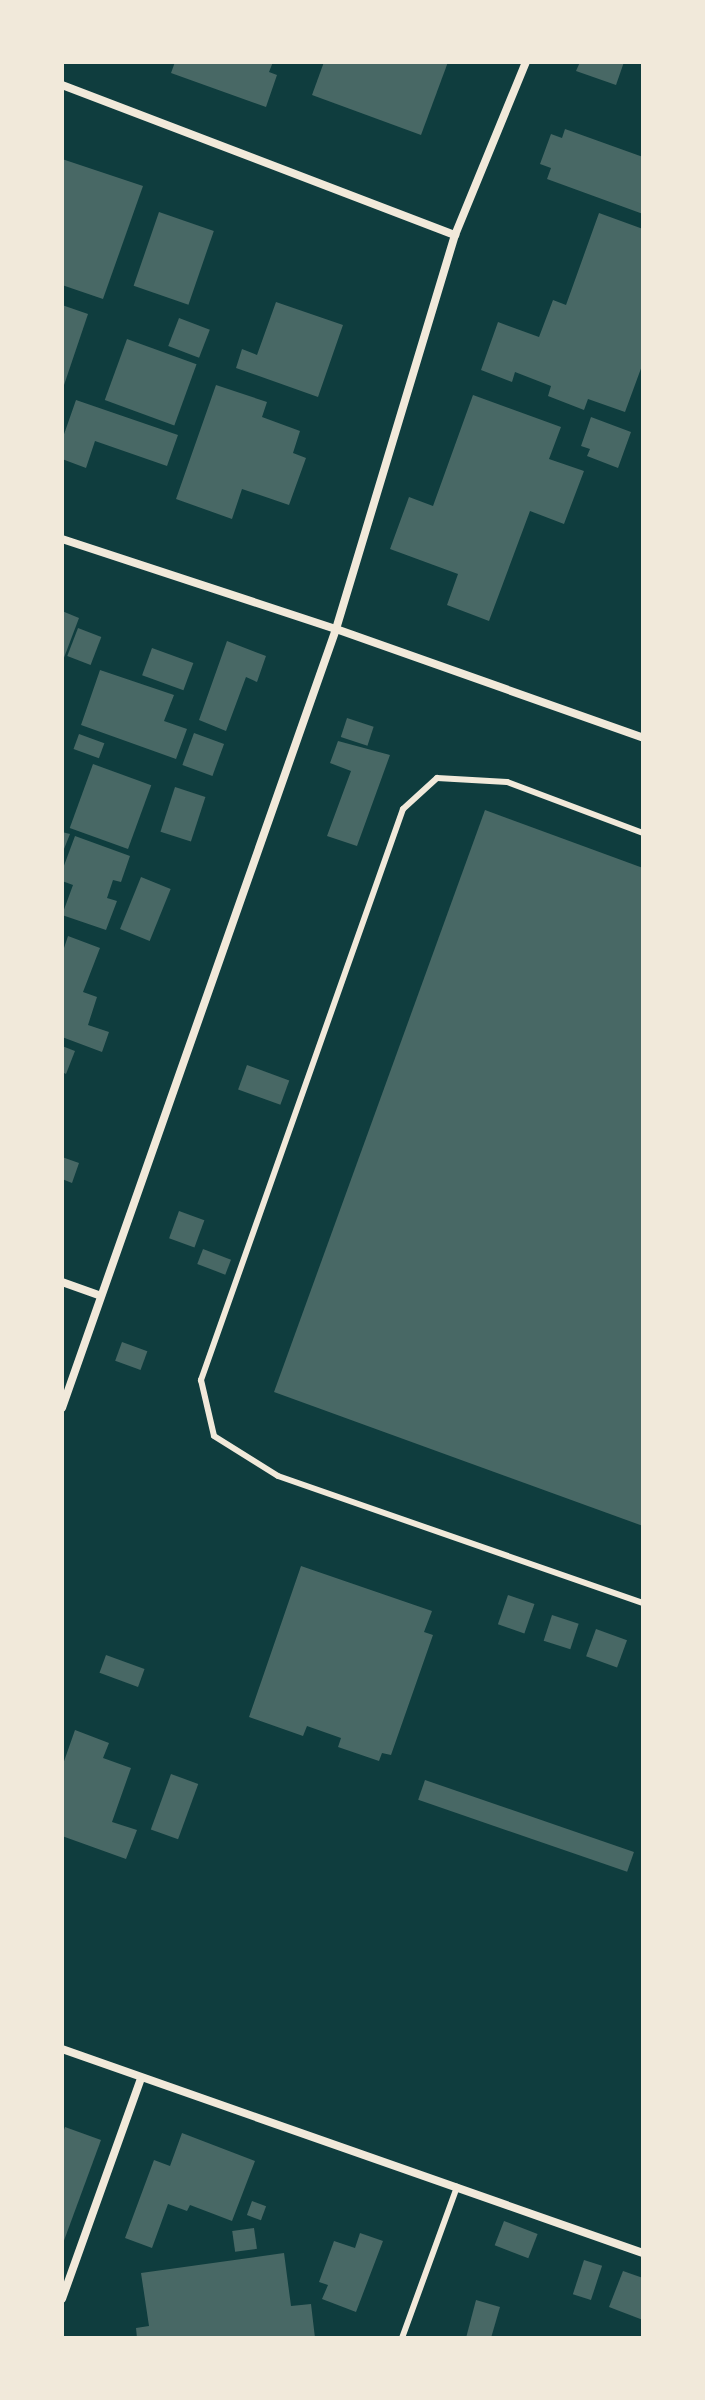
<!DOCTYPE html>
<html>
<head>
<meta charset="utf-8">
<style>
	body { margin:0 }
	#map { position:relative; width:705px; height:2400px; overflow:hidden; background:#0f3d3e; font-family:"Titillium Web",sans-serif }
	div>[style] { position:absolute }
	.building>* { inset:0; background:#486865; transform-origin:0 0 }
	.service>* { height:6px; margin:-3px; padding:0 3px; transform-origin:3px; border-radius:3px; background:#f1e9da }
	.minor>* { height:8px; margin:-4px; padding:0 4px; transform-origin:4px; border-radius:4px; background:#f1e9da }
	span { translate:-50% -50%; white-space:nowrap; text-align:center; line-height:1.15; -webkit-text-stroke:6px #f1e9da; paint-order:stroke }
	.frame { position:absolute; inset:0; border:64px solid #f1e9da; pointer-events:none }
</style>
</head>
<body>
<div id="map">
	<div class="building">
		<i style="clip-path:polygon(175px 62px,273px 62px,269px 72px,277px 75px,266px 107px,171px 73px)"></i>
		<i style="clip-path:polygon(324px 62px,448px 62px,421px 135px,312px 95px)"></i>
		<i style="clip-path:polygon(580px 62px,624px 62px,616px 85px,576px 71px)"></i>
		<i style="clip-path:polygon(565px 129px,643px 157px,643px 214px,547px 179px,551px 168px,540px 164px,551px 134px,562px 138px)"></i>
		<i style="clip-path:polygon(62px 159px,143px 186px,103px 299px,62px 285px)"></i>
		<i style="left:159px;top:212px;width:58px;height:78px;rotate:19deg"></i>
		<i style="clip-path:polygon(599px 213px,643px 229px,643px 363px,625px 412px,588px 399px,584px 410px,548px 396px,551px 386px,515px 372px,512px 382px,481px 370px,498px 322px,539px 337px,553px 300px,566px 305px)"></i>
		<i style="clip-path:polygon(276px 302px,343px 325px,318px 397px,236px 368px,242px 349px,257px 355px)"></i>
		<i style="clip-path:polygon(62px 305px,88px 314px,63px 388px,62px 388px)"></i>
		<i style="left:179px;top:318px;width:33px;height:30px;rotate:21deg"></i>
		<i style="left:127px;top:339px;width:74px;height:65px;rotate:20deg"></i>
		<i style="clip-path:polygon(216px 385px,267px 402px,262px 417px,300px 431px,293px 453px,306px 458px,289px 505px,242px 489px,232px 519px,176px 499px)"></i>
		<i style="clip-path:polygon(473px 395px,561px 427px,549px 459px,584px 471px,564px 524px,530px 511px,489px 621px,447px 605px,458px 574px,390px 549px,409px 497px,433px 506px)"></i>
		<i style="clip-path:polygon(76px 400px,178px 435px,167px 466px,95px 441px,86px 468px,62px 459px,62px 440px)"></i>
		<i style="clip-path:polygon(591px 417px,631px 432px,618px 468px,587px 456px,590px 449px,581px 446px)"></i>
		<i style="clip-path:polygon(62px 611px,79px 618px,62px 663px)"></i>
		<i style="left:78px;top:628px;width:25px;height:30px;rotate:21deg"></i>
		<i style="clip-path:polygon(227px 641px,266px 656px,257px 682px,246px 677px,226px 731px,199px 720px)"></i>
		<i style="left:152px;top:648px;width:44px;height:29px;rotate:20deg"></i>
		<i style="clip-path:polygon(100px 670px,174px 695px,164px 721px,187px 729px,176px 759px,81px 725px)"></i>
		<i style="left:347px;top:718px;width:28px;height:20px;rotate:18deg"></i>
		<i style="left:194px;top:733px;width:32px;height:34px;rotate:20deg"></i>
		<i style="left:79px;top:734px;width:27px;height:16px;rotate:20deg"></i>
		<i style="clip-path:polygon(338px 741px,390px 755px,357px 846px,327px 836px,351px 771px,330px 763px)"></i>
		<i style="left:93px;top:764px;width:62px;height:68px;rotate:20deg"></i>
		<i style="left:175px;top:787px;width:32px;height:47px;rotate:18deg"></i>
		<i style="clip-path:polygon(485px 810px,643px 868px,643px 1526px,274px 1392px)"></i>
		<i style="clip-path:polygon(62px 832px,70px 834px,62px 854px)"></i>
		<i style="clip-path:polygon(75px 836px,130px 856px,121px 882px,113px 880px,107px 898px,117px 901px,106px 930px,62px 915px,73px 885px,62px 881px,62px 871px)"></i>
		<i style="left:141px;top:877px;width:32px;height:56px;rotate:22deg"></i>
		<i style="clip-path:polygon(68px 936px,100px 948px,83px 992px,97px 997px,88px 1025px,109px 1032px,102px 1052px,62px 1037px,62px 954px)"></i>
		<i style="clip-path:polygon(62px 1046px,75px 1051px,66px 1074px,62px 1072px)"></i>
		<i style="left:247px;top:1065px;width:45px;height:26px;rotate:20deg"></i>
		<i style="clip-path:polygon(62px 1157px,79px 1163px,72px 1183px,62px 1179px)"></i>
		<i style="left:179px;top:1211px;width:27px;height:29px;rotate:20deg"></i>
		<i style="left:203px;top:1249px;width:30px;height:16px;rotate:21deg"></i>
		<i style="left:122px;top:1342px;width:27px;height:20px;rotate:20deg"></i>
		<i style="clip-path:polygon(301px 1566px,432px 1611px,424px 1632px,433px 1635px,391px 1755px,382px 1753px,379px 1761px,338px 1747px,341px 1738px,307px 1726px,303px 1736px,249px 1717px)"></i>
		<i style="left:508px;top:1595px;width:28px;height:31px;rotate:19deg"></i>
		<i style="left:552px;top:1615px;width:28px;height:27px;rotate:18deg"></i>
		<i style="left:596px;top:1629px;width:33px;height:29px;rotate:20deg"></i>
		<i style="left:106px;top:1655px;width:41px;height:19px;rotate:20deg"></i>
		<i style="clip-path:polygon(75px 1730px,109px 1743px,103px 1758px,131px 1768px,112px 1822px,137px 1830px,126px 1859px,62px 1836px,62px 1767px)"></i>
		<i style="left:171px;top:1774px;width:29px;height:59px;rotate:20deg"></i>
		<i style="left:425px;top:1780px;width:221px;height:21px;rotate:19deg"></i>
		<i style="clip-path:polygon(65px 2127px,101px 2140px,62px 2246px,62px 2136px)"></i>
		<i style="clip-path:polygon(182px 2133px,255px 2161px,232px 2221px,190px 2205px,187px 2211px,168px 2204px,152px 2248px,125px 2238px,154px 2160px,170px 2166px)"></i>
		<i style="left:252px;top:2201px;width:15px;height:15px;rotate:20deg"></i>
		<i style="left:504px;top:2221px;width:36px;height:26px;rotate:21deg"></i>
		<i style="left:254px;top:2228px;width:21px;height:22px;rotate:82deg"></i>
		<i style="clip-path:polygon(360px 2233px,383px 2241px,356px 2312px,322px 2299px,328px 2285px,319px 2282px,334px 2241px,355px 2248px)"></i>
		<i style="clip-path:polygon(284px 2253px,291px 2306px,311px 2304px,315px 2338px,137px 2338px,136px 2328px,149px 2326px,141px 2273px)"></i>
		<i style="left:584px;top:2260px;width:19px;height:36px;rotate:18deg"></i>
		<i style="clip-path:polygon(623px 2271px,643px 2278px,643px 2320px,609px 2307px)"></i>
		<i style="clip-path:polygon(476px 2300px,500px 2307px,491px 2338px,466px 2338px)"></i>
	</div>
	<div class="service">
		<i style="left:643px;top:833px;width:145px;rotate:-159.4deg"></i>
		<i style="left:507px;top:782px;width:70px;rotate:-176.7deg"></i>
		<i style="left:437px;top:778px;width:46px;rotate:137.6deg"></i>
		<i style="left:403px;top:809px;width:606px;rotate:109.48deg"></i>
		<i style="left:201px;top:1380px;width:57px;rotate:76.9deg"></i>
		<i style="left:214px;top:1436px;width:75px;rotate:32deg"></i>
		<i style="left:278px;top:1476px;width:386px;rotate:19.2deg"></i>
		<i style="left:402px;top:2338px;width:161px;rotate:-70deg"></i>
	</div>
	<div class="minor">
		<i style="left:62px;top:85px;width:421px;rotate:20.9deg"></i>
		<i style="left:62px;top:539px;width:288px;rotate:18.2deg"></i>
		<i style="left:336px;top:629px;width:326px;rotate:19.5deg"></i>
		<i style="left:62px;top:1282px;width:41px;rotate:19.7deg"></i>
		<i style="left:62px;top:1408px;width:826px;rotate:-70.62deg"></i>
		<i style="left:336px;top:629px;width:412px;rotate:-73.2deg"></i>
		<i style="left:455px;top:235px;width:187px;rotate:-67.7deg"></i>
		<i style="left:62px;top:2049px;width:616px;rotate:19.35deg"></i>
		<i style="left:62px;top:2299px;width:235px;rotate:-70.3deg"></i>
	</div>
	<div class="frame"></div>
</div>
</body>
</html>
